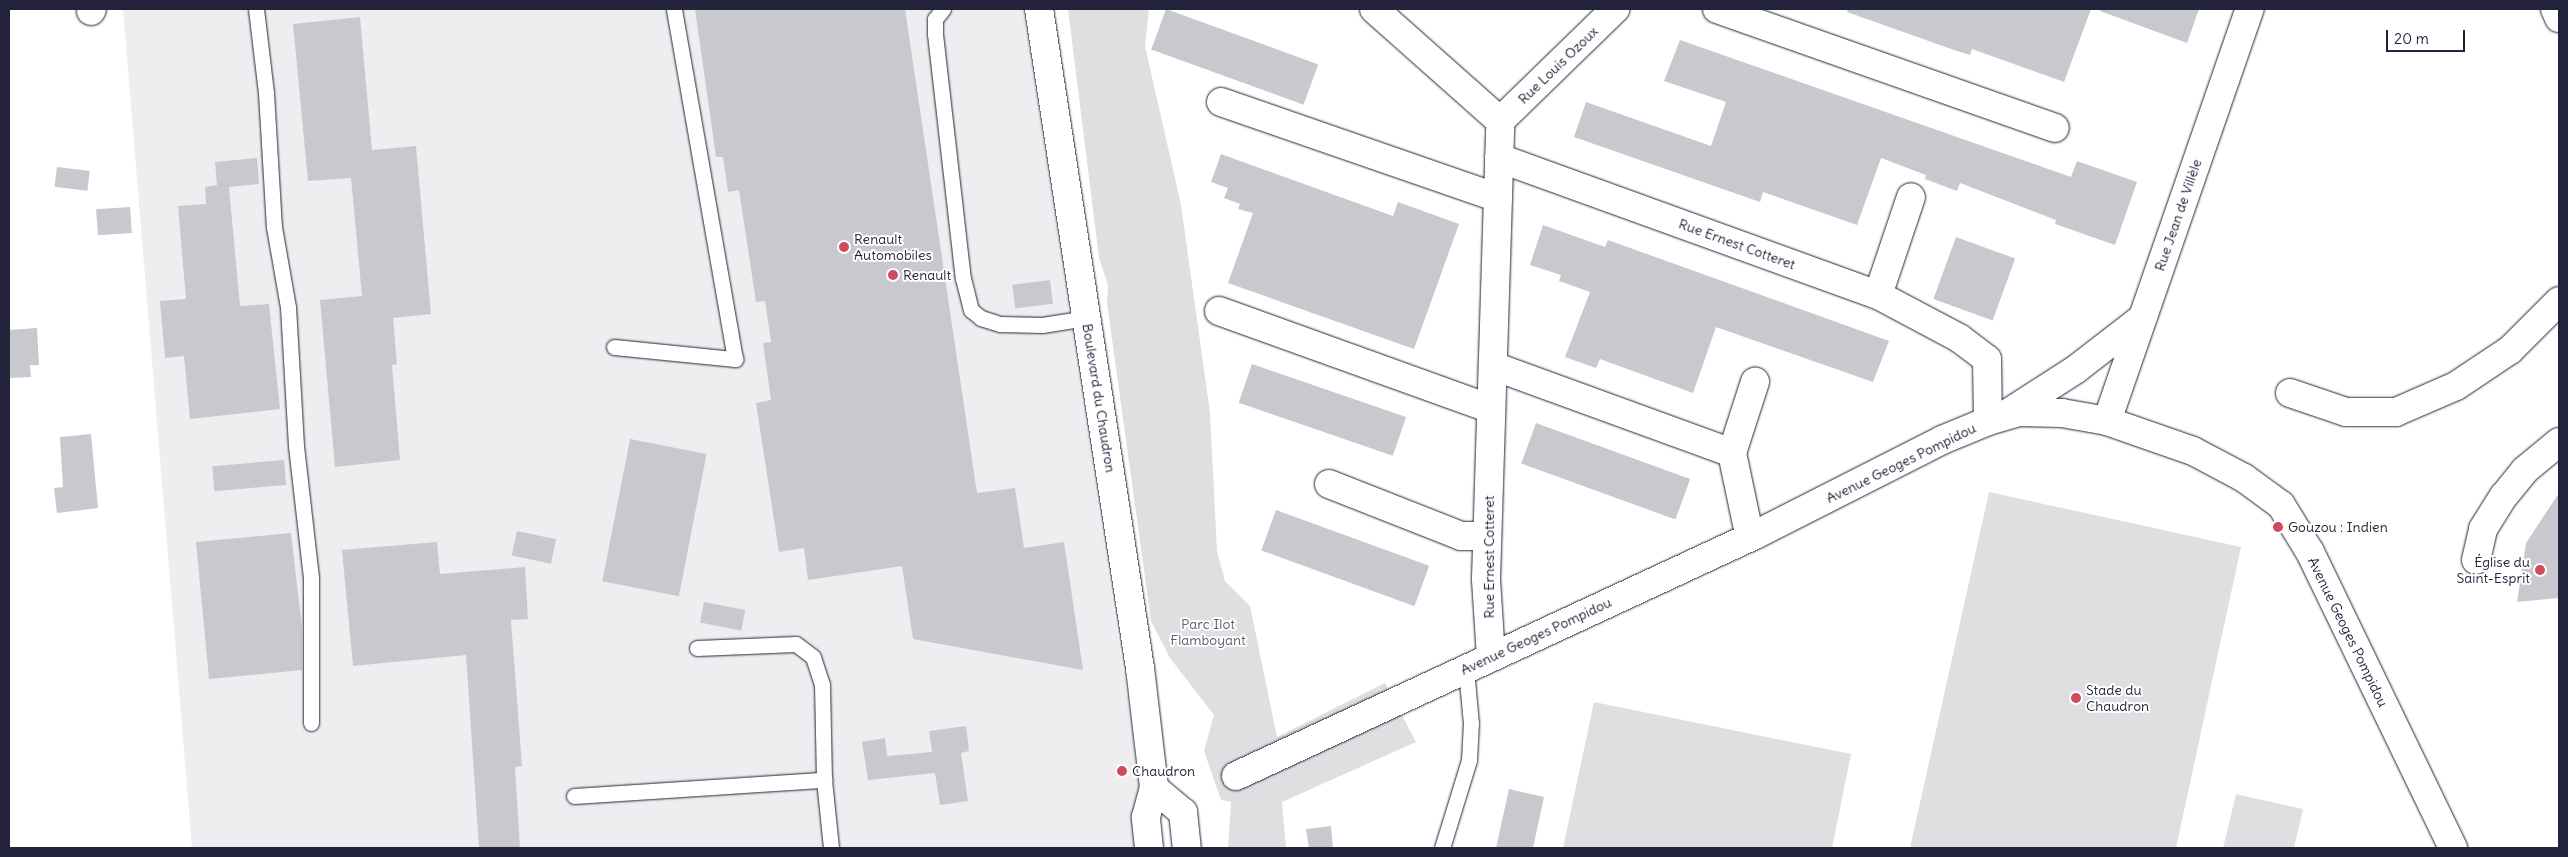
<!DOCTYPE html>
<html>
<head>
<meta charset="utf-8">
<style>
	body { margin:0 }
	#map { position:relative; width:2568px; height:857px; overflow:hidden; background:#fff; font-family:Delius,sans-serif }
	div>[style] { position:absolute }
	.built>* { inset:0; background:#eeeef1 }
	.green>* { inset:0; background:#dfdfe2 }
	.building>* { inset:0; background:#c8c8cf; transform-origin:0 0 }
	.roads { filter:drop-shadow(0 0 1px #22223b) drop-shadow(0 0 1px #22223b) }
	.service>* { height:15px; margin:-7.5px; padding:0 7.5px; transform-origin:7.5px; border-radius:7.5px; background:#fff }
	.minor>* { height:28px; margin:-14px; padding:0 14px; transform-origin:14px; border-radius:14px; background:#fff }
	.secondary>* { height:28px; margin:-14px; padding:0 14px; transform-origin:14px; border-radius:14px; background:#fff }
	.primary>* { height:28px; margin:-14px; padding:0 14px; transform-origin:14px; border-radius:14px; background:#fff }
	.trunk>* { height:28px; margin:-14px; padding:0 14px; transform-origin:14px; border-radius:14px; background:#fff }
	.dots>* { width:14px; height:14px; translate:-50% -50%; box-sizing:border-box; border:2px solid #fff; border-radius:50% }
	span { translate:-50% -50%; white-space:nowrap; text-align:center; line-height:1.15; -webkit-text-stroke:4px #fff; paint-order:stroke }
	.street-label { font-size:14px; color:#22223b }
	.poi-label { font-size:14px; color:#22223b }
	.left { translate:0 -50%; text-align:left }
	.right { translate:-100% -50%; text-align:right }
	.park-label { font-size:14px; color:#5b5b6d }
	.frame { position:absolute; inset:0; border:10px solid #22223b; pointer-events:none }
	.scale { position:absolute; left:2386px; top:30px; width:79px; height:22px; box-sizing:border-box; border:2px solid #22223b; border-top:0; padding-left:6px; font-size:15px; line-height:18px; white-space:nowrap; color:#22223b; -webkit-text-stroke:4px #fff; paint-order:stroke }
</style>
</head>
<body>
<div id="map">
	<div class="built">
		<i style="clip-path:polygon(123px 9px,1023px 9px,1132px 728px,1146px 848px,192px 848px)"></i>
	</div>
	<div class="green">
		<i style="clip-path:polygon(1068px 9px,1149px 9px,1145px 46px,1181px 205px,1210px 413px,1217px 551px,1225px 581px,1250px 606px,1277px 737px,1385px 683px,1416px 742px,1282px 802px,1286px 848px,1228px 848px,1231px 802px,1221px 800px,1204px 751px,1214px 715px,1170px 658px,1151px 621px,1107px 303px,1108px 285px,1099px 258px)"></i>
		<i style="clip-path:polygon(1989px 492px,2241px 547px,2176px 848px,1910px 848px)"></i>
		<i style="clip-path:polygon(1594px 702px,1851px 754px,1832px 848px,1563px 848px)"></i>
		<i style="clip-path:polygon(2236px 794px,2303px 809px,2294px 848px,2223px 848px)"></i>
	</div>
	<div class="building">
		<i style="clip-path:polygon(695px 9px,905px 9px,977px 493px,1015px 488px,1024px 548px,1064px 542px,1083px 670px,913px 639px,902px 566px,808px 580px,804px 548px,779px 552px,756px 403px,771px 400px,763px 343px,771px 342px,765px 301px,756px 302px,739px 190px,728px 192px,723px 157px,716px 157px)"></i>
		<i style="left:1166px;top:9px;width:162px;height:43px;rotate:20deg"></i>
		<i style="clip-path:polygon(1848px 9px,2091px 9px,2064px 82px,1972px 49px,1970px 55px,1954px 50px,1847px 12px)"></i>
		<i style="clip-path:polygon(2100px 9px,2199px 9px,2187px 43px,2100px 11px)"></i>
		<i style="clip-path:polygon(360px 17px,372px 150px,416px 146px,431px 314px,393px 318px,397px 364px,392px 365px,400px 460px,335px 467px,320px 300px,362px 296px,351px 178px,308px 181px,293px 24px)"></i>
		<i style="clip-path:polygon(1680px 40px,2071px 177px,2077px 161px,2137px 182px,2115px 245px,2055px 224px,2056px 220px,1960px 183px,1957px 191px,1925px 179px,1926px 175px,1881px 158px,1857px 225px,1763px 192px,1760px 202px,1574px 137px,1586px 102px,1711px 146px,1726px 102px,1664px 81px)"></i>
		<i style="clip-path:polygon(1221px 154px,1393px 216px,1398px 202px,1459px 224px,1414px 349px,1228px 283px,1253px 213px,1238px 209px,1240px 204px,1224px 198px,1228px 188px,1211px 182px)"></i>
		<i style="clip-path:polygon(257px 158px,259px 184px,229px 187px,240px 306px,269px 304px,280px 409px,190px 419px,184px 356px,165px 358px,160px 301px,186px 299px,178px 206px,206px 204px,205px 187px,217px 185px,215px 162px)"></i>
		<i style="left:57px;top:167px;width:33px;height:20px;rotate:7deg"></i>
		<i style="left:130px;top:207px;width:26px;height:34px;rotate:86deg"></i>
		<i style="clip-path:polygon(1543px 225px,1605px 247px,1608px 240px,1889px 341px,1873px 382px,1716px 327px,1693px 393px,1600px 359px,1596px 368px,1565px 357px,1590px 292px,1559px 281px,1561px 275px,1530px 265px)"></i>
		<i style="left:1956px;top:237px;width:63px;height:66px;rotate:20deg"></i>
		<i style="left:1050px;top:280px;width:24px;height:38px;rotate:83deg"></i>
		<i style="clip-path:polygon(37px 328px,39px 365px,30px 365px,31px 377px,9px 378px,9px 330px)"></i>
		<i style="left:1252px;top:364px;width:163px;height:41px;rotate:19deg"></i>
		<i style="left:1536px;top:423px;width:164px;height:43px;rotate:20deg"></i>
		<i style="clip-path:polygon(91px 434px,98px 508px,57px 513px,54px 488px,63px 487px,60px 437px)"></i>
		<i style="left:630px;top:439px;width:78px;height:145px;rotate:11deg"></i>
		<i style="left:284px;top:460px;width:25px;height:72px;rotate:85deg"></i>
		<i style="clip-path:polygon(2559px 493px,2559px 598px,2517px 602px,2526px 543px)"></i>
		<i style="left:1276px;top:510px;width:163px;height:43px;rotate:20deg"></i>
		<i style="left:517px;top:531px;width:40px;height:25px;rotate:12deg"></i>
		<i style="clip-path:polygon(291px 533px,302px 628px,302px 670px,209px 679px,196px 542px)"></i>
		<i style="clip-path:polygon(437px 542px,440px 574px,525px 567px,528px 619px,511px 620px,522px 766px,515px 767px,520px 848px,479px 848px,466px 655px,353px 666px,342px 550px)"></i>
		<i style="left:704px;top:602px;width:42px;height:21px;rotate:11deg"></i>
		<i style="clip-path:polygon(966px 726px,969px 751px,961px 753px,968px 801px,940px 805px,935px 773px,868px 780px,862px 742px,885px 738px,887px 756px,932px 752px,929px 731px)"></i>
		<i style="clip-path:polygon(1509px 789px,1544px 797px,1533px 848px,1496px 848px)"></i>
		<i style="clip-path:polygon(1331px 826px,1333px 848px,1309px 848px,1306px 829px)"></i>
	</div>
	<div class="roads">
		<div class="service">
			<i style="left:256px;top:9px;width:85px;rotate:83.2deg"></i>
			<i style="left:266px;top:93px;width:134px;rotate:86.6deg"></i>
			<i style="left:274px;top:227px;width:81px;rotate:80.1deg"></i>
			<i style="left:288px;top:307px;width:139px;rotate:86.7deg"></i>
			<i style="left:296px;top:446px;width:133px;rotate:83.5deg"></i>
			<i style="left:311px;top:578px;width:145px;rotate:90deg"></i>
			<i style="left:943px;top:9px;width:13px;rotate:129deg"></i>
			<i style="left:935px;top:19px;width:15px;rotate:90deg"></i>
			<i style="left:935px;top:34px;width:246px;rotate:83.5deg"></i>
			<i style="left:963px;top:278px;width:33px;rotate:76deg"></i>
			<i style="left:971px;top:310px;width:13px;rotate:39deg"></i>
			<i style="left:981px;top:318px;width:20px;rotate:18deg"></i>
			<i style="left:1000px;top:324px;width:42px;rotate:1.4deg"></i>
			<i style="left:1042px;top:325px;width:46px;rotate:-8.8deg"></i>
			<i style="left:614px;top:347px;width:122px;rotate:5.7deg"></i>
			<i style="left:735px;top:359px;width:355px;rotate:-99.9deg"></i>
			<i style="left:697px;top:648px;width:99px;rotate:-2.3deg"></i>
			<i style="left:796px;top:644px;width:21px;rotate:37deg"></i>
			<i style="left:813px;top:657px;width:28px;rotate:72deg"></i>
			<i style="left:822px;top:684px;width:96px;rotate:88.8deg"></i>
			<i style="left:824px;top:780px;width:68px;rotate:84.1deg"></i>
			<i style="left:574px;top:796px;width:251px;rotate:-3.7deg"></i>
			<i style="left:1442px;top:848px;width:92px;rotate:-72.9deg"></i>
			<i style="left:1469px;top:760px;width:36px;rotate:-87deg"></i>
			<i style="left:1471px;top:724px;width:55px;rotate:-95.2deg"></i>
		</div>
		<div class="minor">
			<i style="left:1374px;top:9px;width:169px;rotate:41.6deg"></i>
			<i style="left:1717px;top:9px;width:358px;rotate:19.4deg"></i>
			<i style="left:2555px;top:9px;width:10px;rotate:66deg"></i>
			<i style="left:91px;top:11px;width:2px;rotate:-63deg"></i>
			<i style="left:1221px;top:102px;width:293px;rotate:19.1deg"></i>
			<i style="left:1500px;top:121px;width:161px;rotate:-44.2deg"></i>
			<i style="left:1499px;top:158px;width:403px;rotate:19.9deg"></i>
			<i style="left:1878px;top:295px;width:103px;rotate:-71.4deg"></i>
			<i style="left:1878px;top:295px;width:92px;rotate:28deg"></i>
			<i style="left:1959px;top:338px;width:35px;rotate:37deg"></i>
			<i style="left:1987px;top:359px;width:62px;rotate:89.1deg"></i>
			<i style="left:1219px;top:311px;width:289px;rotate:19.8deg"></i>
			<i style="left:1493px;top:366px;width:254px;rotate:20deg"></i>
			<i style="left:1732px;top:453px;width:78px;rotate:78.1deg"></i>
			<i style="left:1748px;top:529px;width:9px;rotate:41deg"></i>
			<i style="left:2290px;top:393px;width:59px;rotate:18.7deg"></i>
			<i style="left:2346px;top:412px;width:50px"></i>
			<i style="left:2396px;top:412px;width:65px;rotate:-23.4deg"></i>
			<i style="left:2456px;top:386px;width:65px;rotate:-33.7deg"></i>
			<i style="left:2510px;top:350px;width:69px;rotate:-45deg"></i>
			<i style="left:2008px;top:413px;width:80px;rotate:-32.7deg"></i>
			<i style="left:2075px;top:370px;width:83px;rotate:-37.7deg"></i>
			<i style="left:2107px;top:421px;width:436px;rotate:-70.9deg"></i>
			<i style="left:1732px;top:453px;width:75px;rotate:-72.1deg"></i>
			<i style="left:1329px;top:484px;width:142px;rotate:21.5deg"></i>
			<i style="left:1461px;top:536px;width:26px"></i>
			<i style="left:2476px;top:560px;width:32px;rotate:-77deg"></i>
			<i style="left:2483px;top:529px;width:39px;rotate:-58deg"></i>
			<i style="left:2504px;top:496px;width:33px;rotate:-51deg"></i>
			<i style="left:2525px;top:470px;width:44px;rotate:-39.5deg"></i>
			<i style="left:1491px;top:657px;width:78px;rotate:-93.7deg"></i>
			<i style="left:1486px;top:579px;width:458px;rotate:-88.2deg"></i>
			<i style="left:1236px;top:776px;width:572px;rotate:-24.91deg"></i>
			<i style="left:1755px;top:535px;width:210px;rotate:-26.9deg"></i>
			<i style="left:1942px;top:440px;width:50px;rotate:-22.4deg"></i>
			<i style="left:1988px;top:421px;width:33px;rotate:-16deg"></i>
			<i style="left:2020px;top:412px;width:42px;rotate:1.4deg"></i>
			<i style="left:2062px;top:413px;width:46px;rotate:10.1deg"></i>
			<i style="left:2107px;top:421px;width:91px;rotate:19.2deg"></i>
			<i style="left:2193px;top:451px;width:58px;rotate:27.9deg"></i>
			<i style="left:2244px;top:478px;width:46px;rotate:36.1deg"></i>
			<i style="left:2281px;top:505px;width:55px;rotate:58.3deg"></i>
			<i style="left:2310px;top:552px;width:329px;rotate:64.2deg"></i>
		</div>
		<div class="secondary">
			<i style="left:1039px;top:9px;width:667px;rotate:81.29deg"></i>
			<i style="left:1140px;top:668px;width:121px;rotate:83.3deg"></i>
		</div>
		<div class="primary">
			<i style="left:1154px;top:788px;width:38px;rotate:40deg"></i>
			<i style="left:1183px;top:812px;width:36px;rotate:84deg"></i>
		</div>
		<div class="trunk">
			<i style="left:1149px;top:848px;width:31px;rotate:-96deg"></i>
			<i style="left:1146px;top:817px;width:30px;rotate:-75deg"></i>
		</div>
	</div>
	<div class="dots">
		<i style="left:844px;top:247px;background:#d1495b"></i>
		<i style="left:893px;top:275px;background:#d1495b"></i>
		<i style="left:2278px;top:527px;background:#d1495b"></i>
		<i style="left:2540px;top:570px;background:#d1495b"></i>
		<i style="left:2076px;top:698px;background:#d1495b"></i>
		<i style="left:1122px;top:771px;background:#d1495b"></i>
	</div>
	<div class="street-label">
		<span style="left:1558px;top:65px;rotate:-44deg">Rue Louis Ozoux</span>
		<span style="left:2178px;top:215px;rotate:-71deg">Rue Jean de Villèle</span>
		<span style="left:1737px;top:244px;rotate:20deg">Rue Ernest Cotteret</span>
		<span style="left:1099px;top:398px;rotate:81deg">Boulevard du Chaudron</span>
		<span style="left:1901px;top:463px;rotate:-26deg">Avenue Geoges Pompidou</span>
		<span style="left:1489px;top:557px;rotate:-90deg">Rue Ernest Cotteret</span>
		<span style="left:2348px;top:632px;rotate:64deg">Avenue Geoges Pompidou</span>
		<span style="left:1536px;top:636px;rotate:-25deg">Avenue Geoges Pompidou</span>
	</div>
	<div class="poi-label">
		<span class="left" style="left:854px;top:247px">Renault<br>Automobiles</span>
		<span class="left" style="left:903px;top:275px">Renault</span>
		<span class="left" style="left:2288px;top:527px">Gouzou : Indien</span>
		<span class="right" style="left:2530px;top:570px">Église du<br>Saint-Esprit</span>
		<span class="left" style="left:2086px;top:698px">Stade du<br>Chaudron</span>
		<span class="left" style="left:1132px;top:771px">Chaudron</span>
	</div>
	<div class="park-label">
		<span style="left:1208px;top:632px">Parc Ilot<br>Flamboyant</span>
	</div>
	<div class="frame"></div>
	<div class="scale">20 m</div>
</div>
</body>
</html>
